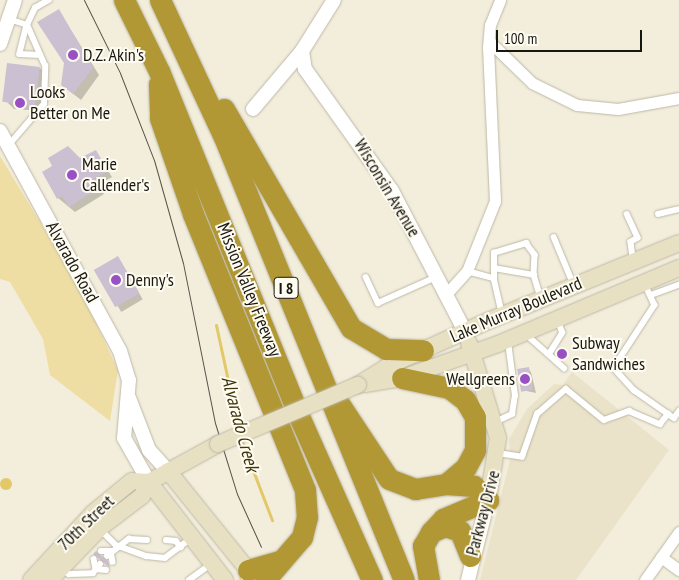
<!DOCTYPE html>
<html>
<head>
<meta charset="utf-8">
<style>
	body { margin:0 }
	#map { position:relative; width:679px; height:580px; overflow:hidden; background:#f3eedc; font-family:"PT Sans Narrow",sans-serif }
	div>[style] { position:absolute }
	.built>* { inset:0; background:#eae3c9 }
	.green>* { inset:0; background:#efdea3 }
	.water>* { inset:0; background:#e2c869 }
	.round { border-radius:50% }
	.shadow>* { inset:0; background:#0003; transform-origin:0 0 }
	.stream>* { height:3px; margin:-1.5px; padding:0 1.5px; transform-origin:1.5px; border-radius:1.5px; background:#e2c869 }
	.building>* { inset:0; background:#cac0d1; transform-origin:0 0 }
	.roads { filter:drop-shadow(0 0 1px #bdb8a6) drop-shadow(0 0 1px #bdb8a6) }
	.service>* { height:5.5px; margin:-2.75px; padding:0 2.75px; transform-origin:2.75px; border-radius:2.75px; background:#fff }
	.minor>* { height:11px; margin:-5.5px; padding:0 5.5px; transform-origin:5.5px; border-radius:5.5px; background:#fff }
	.tertiary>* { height:14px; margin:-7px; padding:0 7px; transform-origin:7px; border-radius:7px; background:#fff }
	.secondary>* { height:16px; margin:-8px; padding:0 8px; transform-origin:8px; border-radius:8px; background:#e8e0c2 }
	.motorway>* { height:21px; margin:-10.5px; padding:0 10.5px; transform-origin:10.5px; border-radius:10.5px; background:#b29835 }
	.tram>* { height:1px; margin:-0.5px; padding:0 0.5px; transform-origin:0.5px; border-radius:0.5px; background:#57544a }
	.bridges { filter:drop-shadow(0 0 1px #bdb8a6) drop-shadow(0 0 1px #bdb8a6) }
	.secondary-bridge>* { height:16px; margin:-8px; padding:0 8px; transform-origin:8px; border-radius:8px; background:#e8e0c2 }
	.dots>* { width:14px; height:14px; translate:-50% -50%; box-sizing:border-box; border:2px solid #fefbf0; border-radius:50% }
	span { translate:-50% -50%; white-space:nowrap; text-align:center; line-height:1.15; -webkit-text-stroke:4px #fefbf0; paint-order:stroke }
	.shield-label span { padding:1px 4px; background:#fefbf0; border:1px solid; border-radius:4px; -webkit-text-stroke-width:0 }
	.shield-label { font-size:16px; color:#181610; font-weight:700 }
	.poi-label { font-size:18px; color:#181610 }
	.left { translate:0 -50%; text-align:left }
	.right { translate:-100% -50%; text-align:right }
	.street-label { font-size:18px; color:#181610 }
	.water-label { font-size:19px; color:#40360c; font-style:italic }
	.scale { position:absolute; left:496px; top:30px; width:146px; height:22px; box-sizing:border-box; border:2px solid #181610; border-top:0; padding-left:6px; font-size:15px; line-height:18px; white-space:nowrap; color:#181610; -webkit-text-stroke:4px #fefbf0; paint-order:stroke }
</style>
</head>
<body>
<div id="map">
	<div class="built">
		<i style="clip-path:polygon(572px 372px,669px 450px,576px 580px,480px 580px,510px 460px,509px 439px,527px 409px,554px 384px,563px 385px)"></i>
	</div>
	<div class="green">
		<i style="clip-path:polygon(0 156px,78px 285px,118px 370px,110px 421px,50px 375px,43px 339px,10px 282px,0 279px)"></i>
	</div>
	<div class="water">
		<i class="round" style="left:0;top:478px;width:12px;height:12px"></i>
	</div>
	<div class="shadow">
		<i style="clip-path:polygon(59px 11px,99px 75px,81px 100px,62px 85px,65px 63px)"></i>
		<i style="clip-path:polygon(40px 68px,47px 75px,45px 111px,14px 109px,7px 102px)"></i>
		<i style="clip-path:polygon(95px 151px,112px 177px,98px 185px,104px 194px,75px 212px,58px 198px,80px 160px)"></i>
		<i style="left:118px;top:258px;width:48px;height:25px;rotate:59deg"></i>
		<i style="clip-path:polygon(528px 369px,531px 372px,536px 393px,522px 390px)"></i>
	</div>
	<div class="stream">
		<i style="left:216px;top:325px;width:108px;rotate:77.8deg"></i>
		<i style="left:241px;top:439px;width:87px;rotate:69.1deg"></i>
	</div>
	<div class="building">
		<i style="clip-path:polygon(59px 9px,93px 68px,73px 94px,61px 85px,64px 63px,37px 22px)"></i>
		<i style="left:7px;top:63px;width:33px;height:39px;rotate:7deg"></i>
		<i style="clip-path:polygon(68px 146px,80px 158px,96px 150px,108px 171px,94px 179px,99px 188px,69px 207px,62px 196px,57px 199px,42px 172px,52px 166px,48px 158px)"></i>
		<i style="left:118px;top:256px;width:43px;height:28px;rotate:60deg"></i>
		<i style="left:529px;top:367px;width:23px;height:12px;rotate:80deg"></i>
		<i style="clip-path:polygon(96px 551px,108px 561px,110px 568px,93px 554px)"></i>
	</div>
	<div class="roads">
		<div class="service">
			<i style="left:9px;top:19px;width:19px;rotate:18deg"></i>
			<i style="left:27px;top:25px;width:19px;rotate:-65deg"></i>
			<i style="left:35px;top:8px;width:16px;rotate:-30deg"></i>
			<i style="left:27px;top:25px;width:30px;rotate:104deg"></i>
			<i style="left:20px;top:54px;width:20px;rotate:3deg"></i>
			<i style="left:8px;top:146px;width:55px;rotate:-49.4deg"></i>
			<i style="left:44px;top:104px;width:38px;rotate:-88deg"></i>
			<i style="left:45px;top:66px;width:45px;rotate:-113.7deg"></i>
			<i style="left:627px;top:214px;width:26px;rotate:65deg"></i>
			<i style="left:638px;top:238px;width:8px;rotate:150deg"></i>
			<i style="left:631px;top:242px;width:17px;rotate:83deg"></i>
			<i style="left:658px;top:214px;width:22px;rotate:-13deg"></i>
			<i style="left:554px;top:237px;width:52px;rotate:67.4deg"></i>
			<i style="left:494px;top:268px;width:41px;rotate:9.9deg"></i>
			<i style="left:467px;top:271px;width:28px;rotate:15deg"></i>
			<i style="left:494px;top:278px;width:36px;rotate:77deg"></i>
			<i style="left:366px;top:277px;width:29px;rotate:65deg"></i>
			<i style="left:378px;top:303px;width:64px;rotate:-24.1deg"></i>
			<i style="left:494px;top:278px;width:25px;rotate:-90deg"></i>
			<i style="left:494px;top:253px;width:34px;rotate:-17deg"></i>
			<i style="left:526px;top:243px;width:15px;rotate:53deg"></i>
			<i style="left:535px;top:255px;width:20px;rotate:93deg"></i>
			<i style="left:534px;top:275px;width:24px;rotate:73deg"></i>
			<i style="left:645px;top:284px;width:23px;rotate:65deg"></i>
			<i style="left:655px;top:305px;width:75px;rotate:123.1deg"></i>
			<i style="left:614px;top:368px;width:30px;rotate:48deg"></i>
			<i style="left:634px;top:390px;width:49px;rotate:35deg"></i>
			<i style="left:674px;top:418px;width:9px;rotate:-54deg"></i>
			<i style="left:651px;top:295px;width:30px;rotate:-20deg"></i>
			<i style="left:527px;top:335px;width:50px;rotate:41.7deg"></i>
			<i style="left:549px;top:354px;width:25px;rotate:-58deg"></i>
			<i style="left:562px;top:333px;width:13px;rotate:-108deg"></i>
			<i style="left:495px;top:422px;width:19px;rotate:-25deg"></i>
			<i style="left:512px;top:414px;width:18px;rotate:-81deg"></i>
			<i style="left:515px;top:396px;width:54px;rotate:-97.4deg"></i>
			<i style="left:498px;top:453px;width:24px;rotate:9deg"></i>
			<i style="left:522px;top:457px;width:46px;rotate:-70.8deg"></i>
			<i style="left:537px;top:414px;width:38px;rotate:-41deg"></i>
			<i style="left:566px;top:389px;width:49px;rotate:39.2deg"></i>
			<i style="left:604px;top:420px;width:27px;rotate:-20deg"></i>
			<i style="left:629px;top:411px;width:34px;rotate:23deg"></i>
			<i style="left:660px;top:424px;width:13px;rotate:-51deg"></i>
			<i style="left:101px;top:530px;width:21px;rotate:45deg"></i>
			<i style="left:116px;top:545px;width:32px;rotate:20deg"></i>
			<i style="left:146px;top:556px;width:19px;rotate:6deg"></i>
			<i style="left:165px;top:558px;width:34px;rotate:-37deg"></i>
			<i style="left:166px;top:540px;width:10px;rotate:6deg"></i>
			<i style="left:176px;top:541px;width:8px;rotate:50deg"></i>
			<i style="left:101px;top:551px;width:10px"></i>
			<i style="left:111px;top:551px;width:11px;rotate:80deg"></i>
			<i style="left:107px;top:556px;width:28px;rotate:-38deg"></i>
			<i style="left:129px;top:539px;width:18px;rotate:3deg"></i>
			<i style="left:94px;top:559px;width:10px;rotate:79deg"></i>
			<i style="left:96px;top:569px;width:10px;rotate:6deg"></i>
			<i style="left:63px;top:569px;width:8px;rotate:40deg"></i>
			<i style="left:69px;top:574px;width:24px;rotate:-2deg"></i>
			<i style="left:93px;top:573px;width:11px;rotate:-52deg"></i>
			<i style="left:189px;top:580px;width:26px;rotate:-36deg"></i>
		</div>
		<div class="minor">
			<i style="left:489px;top:41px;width:60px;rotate:44.3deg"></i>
			<i style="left:532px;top:83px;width:50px;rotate:26.1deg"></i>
			<i style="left:577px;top:105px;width:41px;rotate:5.6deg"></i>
			<i style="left:618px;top:109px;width:62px;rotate:-10.2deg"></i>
			<i style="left:448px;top:292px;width:28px;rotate:-48deg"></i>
			<i style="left:467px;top:271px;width:75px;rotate:-68.2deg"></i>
			<i style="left:495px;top:201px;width:154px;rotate:-92.6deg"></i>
			<i style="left:488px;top:47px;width:22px;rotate:-85deg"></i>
			<i style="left:490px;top:25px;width:27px;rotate:-68deg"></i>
			<i style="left:661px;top:557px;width:22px;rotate:36deg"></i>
			<i style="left:645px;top:580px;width:59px;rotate:-54.7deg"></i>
		</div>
		<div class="tertiary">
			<i style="left:0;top:44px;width:46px;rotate:-71.2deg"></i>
			<i style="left:302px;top:51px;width:18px;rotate:81deg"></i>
			<i style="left:305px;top:69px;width:150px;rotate:54.5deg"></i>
			<i style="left:392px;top:191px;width:158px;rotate:62.5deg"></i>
			<i style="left:253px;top:109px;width:76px;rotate:-49.8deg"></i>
			<i style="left:302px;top:51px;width:60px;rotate:-57.9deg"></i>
			<i style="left:0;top:131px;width:251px;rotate:61.4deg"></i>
			<i style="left:120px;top:351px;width:30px;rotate:73deg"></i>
			<i style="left:129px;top:380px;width:58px;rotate:94.9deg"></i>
			<i style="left:124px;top:438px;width:51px;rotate:60.4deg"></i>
			<i style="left:129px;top:398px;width:56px;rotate:69deg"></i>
			<i style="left:149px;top:450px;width:28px;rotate:48deg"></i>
			<i style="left:468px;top:580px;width:82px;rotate:-76deg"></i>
		</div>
		<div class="secondary">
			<i style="left:469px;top:343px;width:99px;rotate:73deg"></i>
			<i style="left:498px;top:438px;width:63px;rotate:99.2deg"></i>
			<i style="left:365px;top:384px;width:37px;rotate:-9deg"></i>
			<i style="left:402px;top:378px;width:102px;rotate:-19.5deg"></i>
			<i style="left:498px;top:344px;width:196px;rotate:-22.8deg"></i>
			<i style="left:358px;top:385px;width:38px;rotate:-32deg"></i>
			<i style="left:390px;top:365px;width:107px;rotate:-24.2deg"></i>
			<i style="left:488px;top:321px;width:206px;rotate:-22.2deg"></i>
			<i style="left:168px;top:471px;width:127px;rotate:51.1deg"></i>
			<i style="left:248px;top:570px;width:10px;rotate:84deg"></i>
			<i style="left:149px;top:482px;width:124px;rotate:52.2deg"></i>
			<i style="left:31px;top:580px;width:91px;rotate:-47.2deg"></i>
			<i style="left:93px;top:513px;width:50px;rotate:-39.4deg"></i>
			<i style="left:132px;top:481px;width:17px;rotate:3deg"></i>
			<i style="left:149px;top:482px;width:79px;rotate:-28.8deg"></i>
			<i style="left:50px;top:580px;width:72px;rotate:-46.1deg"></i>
			<i style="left:100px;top:528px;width:53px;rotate:-37.3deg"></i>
			<i style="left:142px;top:496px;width:16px;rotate:-63deg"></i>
		</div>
		<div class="motorway">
			<i style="left:124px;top:0;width:79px;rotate:63.8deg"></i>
			<i style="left:159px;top:71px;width:370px;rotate:67.9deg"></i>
			<i style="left:298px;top:414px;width:182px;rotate:66deg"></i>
			<i style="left:160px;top:0;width:151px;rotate:65deg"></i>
			<i style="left:224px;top:137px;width:478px;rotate:67.9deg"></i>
			<i style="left:159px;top:84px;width:34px;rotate:88deg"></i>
			<i style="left:160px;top:118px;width:102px;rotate:71deg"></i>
			<i style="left:193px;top:214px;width:298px;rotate:67.9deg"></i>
			<i style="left:305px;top:490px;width:27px;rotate:86deg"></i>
			<i style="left:307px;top:517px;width:21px;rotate:104deg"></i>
			<i style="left:302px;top:537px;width:57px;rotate:130.7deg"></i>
			<i style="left:224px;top:109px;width:253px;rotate:59.9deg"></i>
			<i style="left:351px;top:328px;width:41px;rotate:31deg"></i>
			<i style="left:386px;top:349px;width:37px;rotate:2deg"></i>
			<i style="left:338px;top:402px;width:92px;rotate:56.5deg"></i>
			<i style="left:389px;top:479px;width:28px;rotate:21deg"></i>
			<i style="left:415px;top:489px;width:31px;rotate:-9deg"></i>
			<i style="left:446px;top:484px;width:26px;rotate:-40deg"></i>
			<i style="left:466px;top:467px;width:19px;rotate:-62deg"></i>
			<i style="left:475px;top:450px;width:33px;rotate:-90deg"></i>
			<i style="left:475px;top:417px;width:20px;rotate:-120deg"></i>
			<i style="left:465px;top:400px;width:20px;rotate:-143deg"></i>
			<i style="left:449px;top:388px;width:48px;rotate:-168deg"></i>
			<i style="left:431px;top:532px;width:15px;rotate:-23deg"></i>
			<i style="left:445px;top:526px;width:16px;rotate:18deg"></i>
			<i style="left:460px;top:531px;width:27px;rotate:68deg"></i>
			<i style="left:248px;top:570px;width:35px;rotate:-16deg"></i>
			<i style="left:429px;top:580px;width:35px;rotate:-100deg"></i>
			<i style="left:423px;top:546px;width:16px;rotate:-60deg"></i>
			<i style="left:431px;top:532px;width:18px;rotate:-47deg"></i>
			<i style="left:443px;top:519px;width:49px;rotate:-22.9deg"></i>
			<i style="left:488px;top:500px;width:20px;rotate:-135deg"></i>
			<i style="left:474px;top:486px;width:28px;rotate:-176deg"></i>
		</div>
	</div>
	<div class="tram">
		<i style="left:84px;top:0;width:81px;rotate:63.7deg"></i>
		<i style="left:120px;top:73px;width:93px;rotate:68.7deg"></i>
		<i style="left:154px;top:160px;width:107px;rotate:74.3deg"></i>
		<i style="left:183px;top:263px;width:163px;rotate:78.7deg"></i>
		<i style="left:215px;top:423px;width:74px;rotate:72.8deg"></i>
		<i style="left:237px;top:494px;width:58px;rotate:65.6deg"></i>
	</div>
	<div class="bridges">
		<div class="secondary-bridge">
			<i style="left:218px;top:444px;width:152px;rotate:-22.9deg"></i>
		</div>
	</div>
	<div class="dots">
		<i style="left:73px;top:55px;background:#9850c4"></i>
		<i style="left:20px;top:103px;background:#9850c4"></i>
		<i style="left:72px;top:175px;background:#9850c4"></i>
		<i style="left:116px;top:280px;background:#9850c4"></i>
		<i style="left:562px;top:354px;background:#9850c4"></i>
		<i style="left:525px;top:379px;background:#9850c4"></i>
	</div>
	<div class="shield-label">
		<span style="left:286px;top:288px">I 8</span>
	</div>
	<div class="poi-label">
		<span class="left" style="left:83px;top:55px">D.Z. Akin's</span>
		<span class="left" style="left:30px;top:103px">Looks<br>Better on Me</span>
		<span class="left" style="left:82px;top:175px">Marie<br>Callender's</span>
		<span class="left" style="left:126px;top:280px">Denny's</span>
		<span class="left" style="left:572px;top:354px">Subway<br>Sandwiches</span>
		<span class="right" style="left:515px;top:379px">Wellgreens</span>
	</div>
	<div class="street-label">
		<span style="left:387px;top:188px;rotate:59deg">Wisconsin Avenue</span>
		<span style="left:72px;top:262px;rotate:61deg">Alvarado Road</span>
		<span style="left:249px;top:290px;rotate:68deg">Mission Valley Freeway</span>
		<span style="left:516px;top:310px;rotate:-23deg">Lake Murray Boulevard</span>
		<span style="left:483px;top:513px;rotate:-75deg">Parkway Drive</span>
		<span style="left:86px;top:523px;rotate:-44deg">70th Street</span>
	</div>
	<div class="water-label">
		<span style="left:240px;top:424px;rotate:75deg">Alvarado Creek</span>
	</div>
	<div class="scale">100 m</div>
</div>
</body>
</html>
